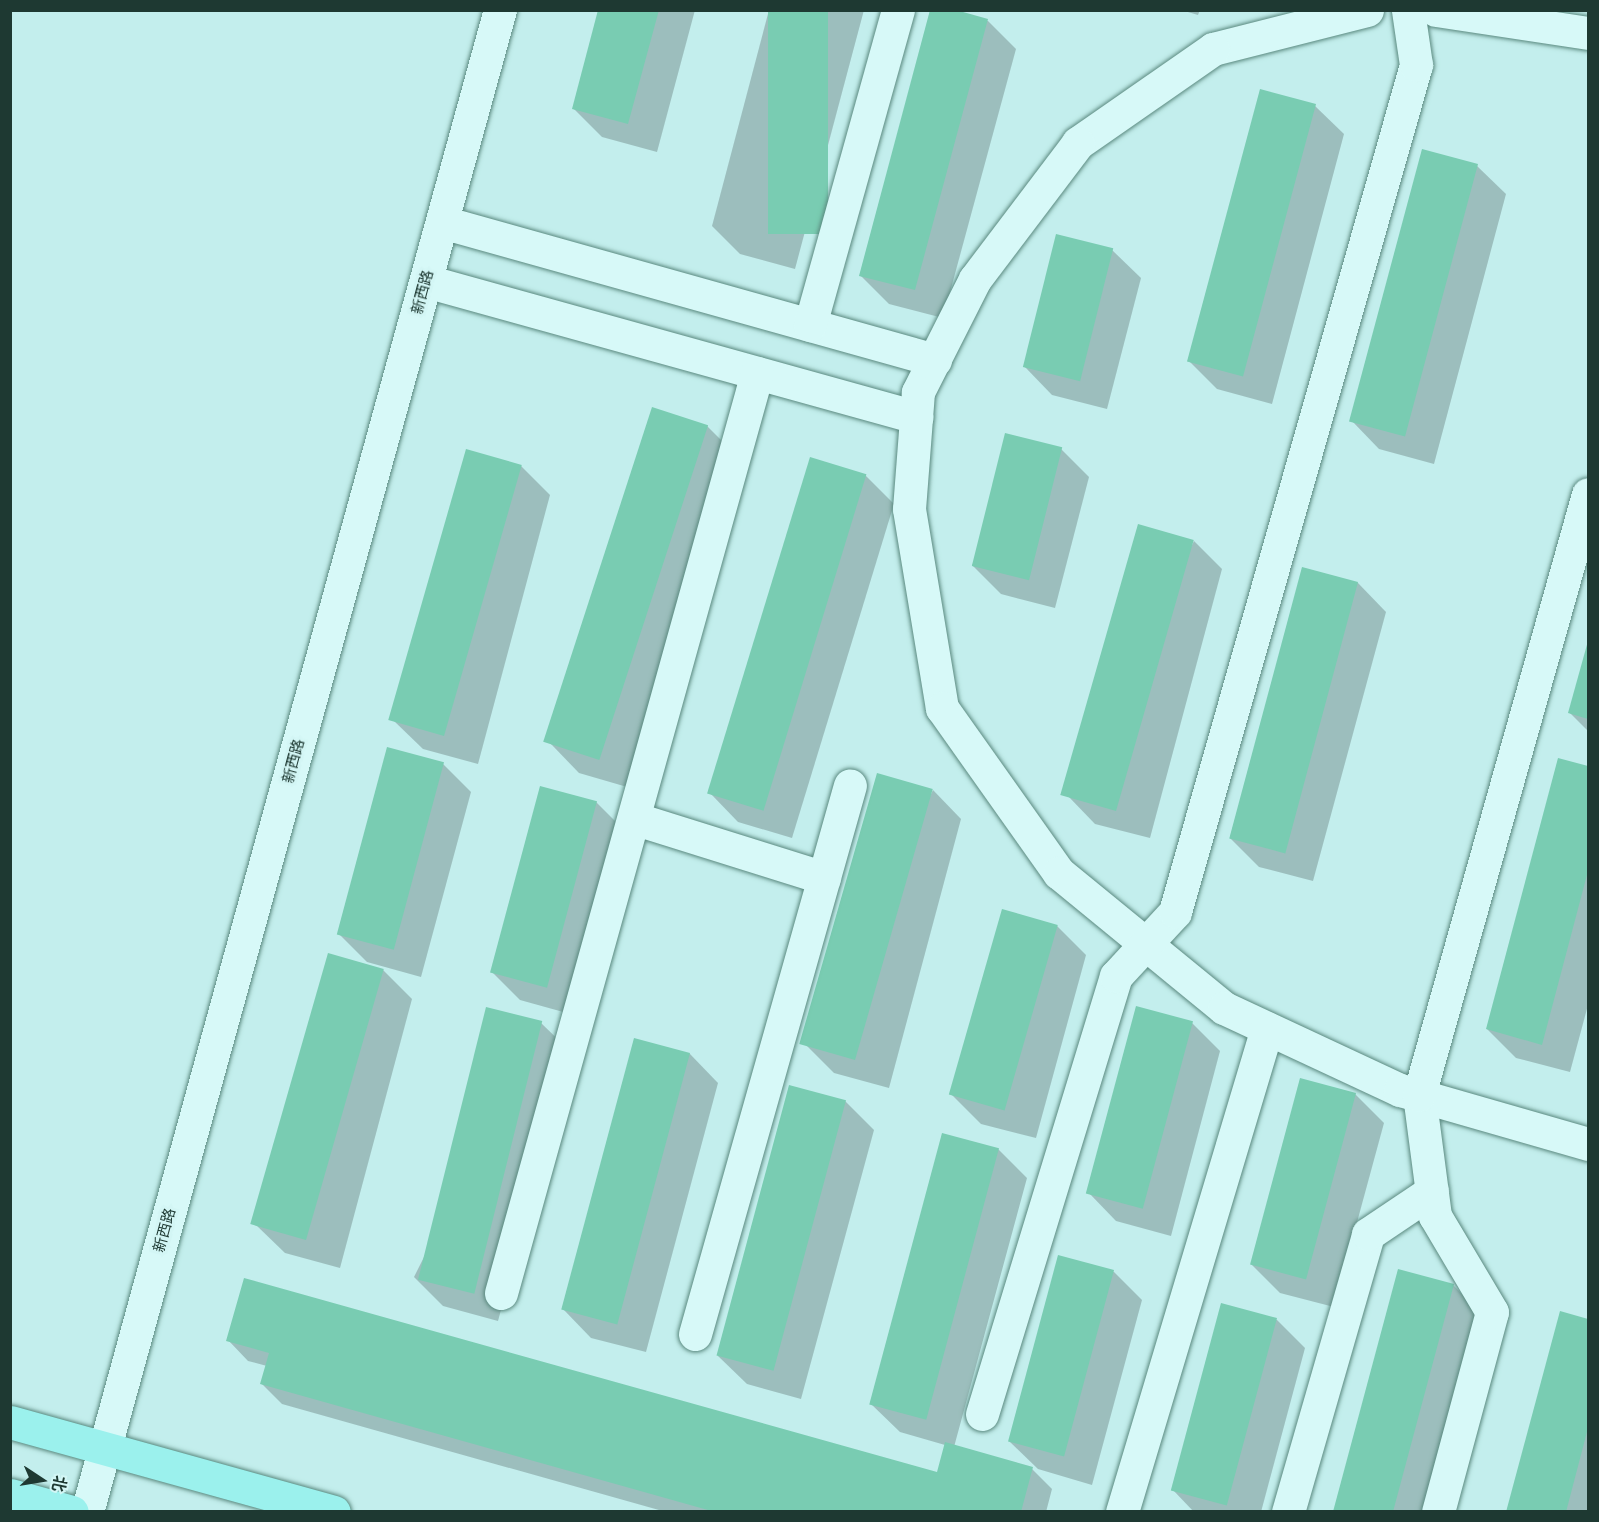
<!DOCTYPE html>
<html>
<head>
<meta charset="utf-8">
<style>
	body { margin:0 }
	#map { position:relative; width:1599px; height:1522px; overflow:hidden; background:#c3eeed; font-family:Lora,"Noto Sans SC",serif }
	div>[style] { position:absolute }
	.shadow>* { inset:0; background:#0003 }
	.building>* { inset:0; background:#79ccb2; transform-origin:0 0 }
	.roads { filter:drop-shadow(0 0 2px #5a897f) drop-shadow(0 0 2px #5a897f) }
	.minor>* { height:33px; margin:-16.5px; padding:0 16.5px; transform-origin:16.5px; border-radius:16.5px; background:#d7f9f8 }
	.major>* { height:33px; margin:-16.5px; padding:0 16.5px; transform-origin:16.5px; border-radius:16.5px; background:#9bf1ed }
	span { translate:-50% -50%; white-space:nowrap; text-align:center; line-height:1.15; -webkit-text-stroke:6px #d3f6f5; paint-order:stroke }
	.street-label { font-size:15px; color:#1e3932 }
	.frame { position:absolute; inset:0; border:12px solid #1e3932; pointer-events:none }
	.north { position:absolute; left:12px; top:1450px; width:60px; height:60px; -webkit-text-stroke:4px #d3f6f5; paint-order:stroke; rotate:102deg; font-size:16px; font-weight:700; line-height:24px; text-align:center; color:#1e3932 }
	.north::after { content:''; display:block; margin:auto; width:21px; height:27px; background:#1e3932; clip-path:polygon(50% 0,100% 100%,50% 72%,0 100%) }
</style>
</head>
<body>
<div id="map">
	<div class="shadow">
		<i style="clip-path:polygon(600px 10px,695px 10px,657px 152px,602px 137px,573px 108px)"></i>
		<i style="clip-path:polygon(769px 10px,864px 10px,795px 269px,740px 254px,712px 226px)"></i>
		<i style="clip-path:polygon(950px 10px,988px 21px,1016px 49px,943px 318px,889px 304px,860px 275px)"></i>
		<i style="clip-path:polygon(1181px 10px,1200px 10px,1198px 15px)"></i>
		<i style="clip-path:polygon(1315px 106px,1344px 134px,1272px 404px,1217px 389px,1188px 360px)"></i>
		<i style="clip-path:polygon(1477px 166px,1506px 194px,1434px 464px,1379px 449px,1351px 420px)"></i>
		<i style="clip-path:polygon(1112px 250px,1141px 278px,1107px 409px,1052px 395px,1024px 366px)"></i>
		<i style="clip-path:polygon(707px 426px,735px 454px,634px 789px,579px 773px,551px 744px)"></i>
		<i style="clip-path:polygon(1061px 449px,1089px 477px,1055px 608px,1001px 594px,972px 565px)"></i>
		<i style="clip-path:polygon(521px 466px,550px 495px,478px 764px,423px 749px,394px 721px)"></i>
		<i style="clip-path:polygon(865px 475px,894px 504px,792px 838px,738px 822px,710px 793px)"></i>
		<i style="clip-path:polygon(1194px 541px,1222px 569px,1150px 838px,1095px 824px,1067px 795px)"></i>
		<i style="clip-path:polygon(1303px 568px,1358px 583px,1386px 612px,1313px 881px,1259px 867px,1230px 838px)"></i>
		<i style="clip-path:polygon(1588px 644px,1588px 731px,1570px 713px)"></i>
		<i style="clip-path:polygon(1559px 760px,1588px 768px,1588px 1005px,1570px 1072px,1516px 1058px,1487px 1029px)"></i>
		<i style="clip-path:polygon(443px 764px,471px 792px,421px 977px,367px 962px,338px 933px)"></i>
		<i style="clip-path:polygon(933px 790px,961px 819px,889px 1088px,834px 1073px,806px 1045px)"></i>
		<i style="clip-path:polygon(596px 802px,625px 831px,574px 1015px,520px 1000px,491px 971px)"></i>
		<i style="clip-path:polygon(1057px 926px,1086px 955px,1036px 1138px,981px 1124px,952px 1095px)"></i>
		<i style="clip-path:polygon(383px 970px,412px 999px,340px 1268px,285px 1253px,256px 1225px)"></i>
		<i style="clip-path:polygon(541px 1023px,570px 1051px,498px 1321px,443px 1306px,414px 1277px)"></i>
		<i style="clip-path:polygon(1192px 1023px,1220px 1051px,1171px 1236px,1116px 1221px,1088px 1192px)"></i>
		<i style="clip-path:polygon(635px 1040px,690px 1054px,718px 1083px,646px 1352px,591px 1338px,563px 1309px)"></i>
		<i style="clip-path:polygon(1355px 1094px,1384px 1123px,1334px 1307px,1280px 1293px,1251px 1264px)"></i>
		<i style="clip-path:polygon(845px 1101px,874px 1130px,801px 1399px,747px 1384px,718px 1356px)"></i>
		<i style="clip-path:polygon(998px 1149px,1027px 1178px,954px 1447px,1032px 1469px,1052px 1489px,1046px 1512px,666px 1512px,282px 1404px,262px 1384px,267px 1366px,248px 1361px,228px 1340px,938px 1474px,945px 1445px,900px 1432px,871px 1404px)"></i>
		<i style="clip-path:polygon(1059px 1257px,1114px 1272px,1142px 1300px,1092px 1485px,1038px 1469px,1009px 1441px)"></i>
		<i style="clip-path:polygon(1453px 1285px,1482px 1314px,1429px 1512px,1334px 1512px)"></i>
		<i style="clip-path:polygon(1222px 1305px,1277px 1320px,1305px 1348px,1261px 1512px,1194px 1512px,1172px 1489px)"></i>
		<i style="clip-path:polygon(1561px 1313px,1588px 1320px,1588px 1512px,1507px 1512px)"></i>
	</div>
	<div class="building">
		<i style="clip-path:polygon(598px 10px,659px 10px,628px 124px,572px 109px)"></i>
		<i style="left:768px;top:10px;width:60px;height:224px"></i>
		<i style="clip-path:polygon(930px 10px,956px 10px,988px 19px,915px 290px,859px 276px)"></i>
		<i style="left:1260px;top:89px;width:58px;height:282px;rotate:15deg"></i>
		<i style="left:1422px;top:149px;width:58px;height:282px;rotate:15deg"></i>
		<i style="left:1056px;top:234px;width:59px;height:137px;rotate:14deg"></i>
		<i style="left:652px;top:407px;width:59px;height:352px;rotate:18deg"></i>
		<i style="left:1005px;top:433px;width:59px;height:137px;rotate:14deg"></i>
		<i style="left:466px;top:449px;width:58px;height:282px;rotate:16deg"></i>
		<i style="left:810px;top:457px;width:59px;height:352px;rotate:17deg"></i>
		<i style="left:1138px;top:524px;width:58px;height:282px;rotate:16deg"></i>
		<i style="left:1302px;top:567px;width:58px;height:281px;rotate:15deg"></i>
		<i style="clip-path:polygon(1588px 641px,1588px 719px,1568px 713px)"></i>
		<i style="left:387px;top:747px;width:59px;height:194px;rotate:15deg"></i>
		<i style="clip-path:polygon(1558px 758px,1588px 766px,1588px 871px,1542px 1045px,1486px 1029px)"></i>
		<i style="left:877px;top:773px;width:58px;height:282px;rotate:16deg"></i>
		<i style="left:540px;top:786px;width:59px;height:193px;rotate:15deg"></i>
		<i style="left:1002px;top:909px;width:58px;height:193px;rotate:16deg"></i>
		<i style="left:328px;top:953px;width:58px;height:282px;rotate:16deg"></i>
		<i style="left:1136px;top:1006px;width:59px;height:194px;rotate:15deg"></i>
		<i style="left:486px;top:1007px;width:58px;height:281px;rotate:14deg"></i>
		<i style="left:634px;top:1038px;width:58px;height:281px;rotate:15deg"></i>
		<i style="left:1300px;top:1078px;width:58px;height:193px;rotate:15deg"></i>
		<i style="left:789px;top:1085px;width:59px;height:280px;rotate:15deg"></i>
		<i style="left:942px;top:1133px;width:59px;height:281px;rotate:15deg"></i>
		<i style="left:1058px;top:1255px;width:58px;height:193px;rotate:15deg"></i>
		<i style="left:1398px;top:1269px;width:58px;height:252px;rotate:15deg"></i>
		<i style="clip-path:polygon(244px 1278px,937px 1472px,945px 1442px,1033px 1467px,1021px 1512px,715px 1512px,260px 1384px,269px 1353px,226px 1341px)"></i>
		<i style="left:1221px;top:1303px;width:58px;height:194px;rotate:15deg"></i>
		<i style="clip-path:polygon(1560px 1311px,1588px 1319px,1588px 1428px,1566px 1512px,1506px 1512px)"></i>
	</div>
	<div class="roads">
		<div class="minor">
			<i style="left:1367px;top:10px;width:159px;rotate:165.8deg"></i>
			<i style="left:1213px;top:49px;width:165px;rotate:145.2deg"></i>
			<i style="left:1078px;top:143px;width:171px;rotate:127.1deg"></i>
			<i style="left:975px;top:279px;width:127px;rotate:116.8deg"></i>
			<i style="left:918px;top:392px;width:117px;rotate:94.4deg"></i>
			<i style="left:909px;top:509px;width:202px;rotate:80.6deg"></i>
			<i style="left:942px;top:708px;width:202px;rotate:54.7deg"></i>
			<i style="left:1059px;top:873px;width:213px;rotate:39.3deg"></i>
			<i style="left:1224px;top:1008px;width:194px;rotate:25deg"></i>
			<i style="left:1400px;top:1090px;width:196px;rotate:16deg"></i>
			<i style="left:1436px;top:10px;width:154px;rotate:8.6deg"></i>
			<i style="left:442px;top:222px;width:512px;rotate:15.64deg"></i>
			<i style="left:426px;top:281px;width:509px;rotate:15.51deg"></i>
			<i style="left:810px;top:325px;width:327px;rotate:-74.4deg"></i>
			<i style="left:636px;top:819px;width:197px;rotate:17.4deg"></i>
			<i style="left:501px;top:1293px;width:955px;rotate:-74.45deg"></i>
			<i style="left:695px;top:1334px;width:570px;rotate:-74.23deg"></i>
			<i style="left:982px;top:1414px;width:458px;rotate:-73deg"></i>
			<i style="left:1116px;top:976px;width:87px;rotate:-47.3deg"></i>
			<i style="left:1175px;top:912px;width:881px;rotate:-74.12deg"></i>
			<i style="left:1416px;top:65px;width:56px;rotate:-98.3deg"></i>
			<i style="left:87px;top:1512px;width:1558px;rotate:-74.63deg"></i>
			<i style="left:1122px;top:1512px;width:505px;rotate:-73.32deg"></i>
			<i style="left:1288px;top:1512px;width:289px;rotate:-73.9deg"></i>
			<i style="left:1368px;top:1234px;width:77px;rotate:-33.9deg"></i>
			<i style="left:1438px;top:1512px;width:207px;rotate:-74.9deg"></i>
			<i style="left:1492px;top:1312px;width:112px;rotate:-120.7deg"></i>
			<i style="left:1435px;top:1216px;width:122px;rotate:-97.5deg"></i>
			<i style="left:1419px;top:1095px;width:624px;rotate:-74.29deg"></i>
		</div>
		<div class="major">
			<i style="left:10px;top:1422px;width:336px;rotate:15.5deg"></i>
			<i style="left:10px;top:1495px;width:64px;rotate:15.3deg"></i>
		</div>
	</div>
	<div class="street-label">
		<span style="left:422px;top:292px;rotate:-75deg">新西路</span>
		<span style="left:293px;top:761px;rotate:-75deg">新西路</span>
		<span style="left:164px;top:1230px;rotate:-75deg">新西路</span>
	</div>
	<div class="frame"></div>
	<div class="north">北</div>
</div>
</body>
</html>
